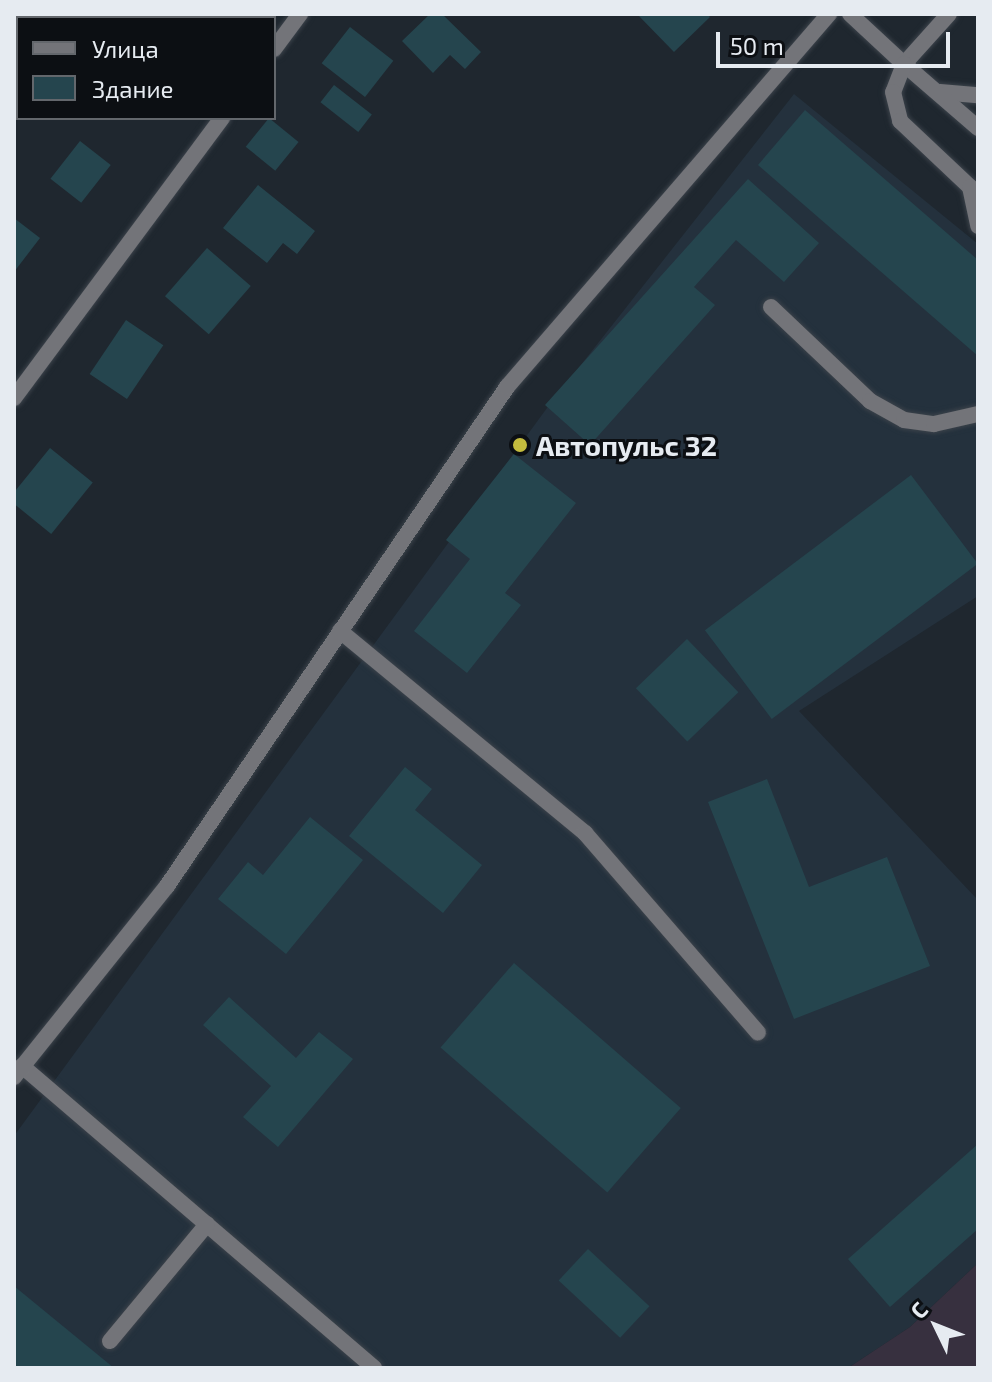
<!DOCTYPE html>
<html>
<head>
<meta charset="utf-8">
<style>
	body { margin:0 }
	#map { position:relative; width:992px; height:1382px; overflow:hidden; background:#1f272f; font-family:"Exo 2",sans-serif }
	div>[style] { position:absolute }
	.built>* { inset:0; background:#24313d }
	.green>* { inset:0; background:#37303f }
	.building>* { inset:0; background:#25454e; transform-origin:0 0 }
	.roads { filter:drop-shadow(0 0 2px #3b424a) drop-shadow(0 0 2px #3b424a) }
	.service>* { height:16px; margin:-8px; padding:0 8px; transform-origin:8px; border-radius:8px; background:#737479 }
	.minor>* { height:16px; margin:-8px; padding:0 8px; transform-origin:8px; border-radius:8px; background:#737479 }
	.dots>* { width:22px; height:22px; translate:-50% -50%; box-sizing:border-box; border:4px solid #0c0f13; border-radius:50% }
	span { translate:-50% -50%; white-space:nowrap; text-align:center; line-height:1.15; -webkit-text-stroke:6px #0c0f13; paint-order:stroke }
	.poi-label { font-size:28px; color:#e6ebf1; font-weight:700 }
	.left { translate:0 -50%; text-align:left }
	.frame { position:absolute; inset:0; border:16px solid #e6ebf1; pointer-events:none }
	.legend { position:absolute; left:16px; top:16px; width:260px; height:104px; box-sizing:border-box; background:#0c0f13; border:2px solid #63676c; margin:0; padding:10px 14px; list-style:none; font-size:24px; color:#e6ebf1 }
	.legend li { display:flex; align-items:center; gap:16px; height:40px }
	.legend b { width:40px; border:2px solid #63676c }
	.north { position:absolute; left:896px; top:1286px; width:80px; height:80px; -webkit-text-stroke:6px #0c0f13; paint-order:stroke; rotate:313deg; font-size:22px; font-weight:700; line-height:32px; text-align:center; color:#e6ebf1 }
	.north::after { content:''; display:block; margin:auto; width:28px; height:36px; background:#e6ebf1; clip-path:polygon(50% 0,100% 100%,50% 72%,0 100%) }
	.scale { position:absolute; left:716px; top:32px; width:234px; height:36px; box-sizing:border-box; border:4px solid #e6ebf1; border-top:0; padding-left:10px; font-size:24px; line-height:28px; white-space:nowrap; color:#e6ebf1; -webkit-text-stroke:6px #0c0f13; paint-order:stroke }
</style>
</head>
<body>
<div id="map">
	<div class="built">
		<i style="clip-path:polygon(794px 94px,978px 244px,978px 596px,799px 711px,978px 900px,978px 1263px,910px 1327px,848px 1368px,14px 1368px,14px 1136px,547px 408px)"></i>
	</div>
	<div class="green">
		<i style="clip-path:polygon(978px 1263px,978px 1368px,848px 1368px,910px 1327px)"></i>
	</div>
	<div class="building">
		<i style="clip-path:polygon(430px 14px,442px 14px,481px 52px,465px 69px,450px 55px,433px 73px,402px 41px)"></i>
		<i style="clip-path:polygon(637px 14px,707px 14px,710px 17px,674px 52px)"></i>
		<i style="left:350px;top:27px;width:55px;height:46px;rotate:38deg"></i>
		<i style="left:334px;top:85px;width:48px;height:22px;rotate:38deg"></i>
		<i style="clip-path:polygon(805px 110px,978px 260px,978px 356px,758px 165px)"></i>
		<i style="left:269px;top:118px;width:38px;height:37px;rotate:39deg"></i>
		<i style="left:80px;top:141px;width:39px;height:48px;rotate:38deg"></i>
		<i style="clip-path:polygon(748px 179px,819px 243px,784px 282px,736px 240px,694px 287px,715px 305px,590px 445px,545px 405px)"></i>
		<i style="clip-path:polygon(258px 185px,315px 231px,297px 254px,283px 243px,267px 263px,223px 228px)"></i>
		<i style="clip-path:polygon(14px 218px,40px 238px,14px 272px)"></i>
		<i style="left:207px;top:248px;width:58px;height:64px;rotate:41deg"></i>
		<i style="left:126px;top:320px;width:45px;height:65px;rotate:34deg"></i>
		<i style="left:50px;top:448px;width:55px;height:66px;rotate:39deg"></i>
		<i style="clip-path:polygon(514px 454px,576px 503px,505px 593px,521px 605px,467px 673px,414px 631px,470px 559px,446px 540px)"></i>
		<i style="left:911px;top:475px;width:111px;height:258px;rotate:53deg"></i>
		<i style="left:687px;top:639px;width:74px;height:71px;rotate:46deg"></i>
		<i style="clip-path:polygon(405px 767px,432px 789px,415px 810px,482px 865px,443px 913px,349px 836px)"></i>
		<i style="clip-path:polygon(767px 779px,809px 887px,887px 857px,930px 966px,794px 1019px,708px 802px)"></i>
		<i style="clip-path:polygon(310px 817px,363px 860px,286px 954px,218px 899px,248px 862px,263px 875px)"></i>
		<i style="left:514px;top:963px;width:221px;height:112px;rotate:41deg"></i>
		<i style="clip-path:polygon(229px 997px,296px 1058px,319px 1032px,353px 1059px,278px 1147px,243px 1117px,271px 1086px,203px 1025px)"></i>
		<i style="clip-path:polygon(978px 1144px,978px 1229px,890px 1307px,848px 1259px)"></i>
		<i style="left:588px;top:1249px;width:84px;height:43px;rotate:43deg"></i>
		<i style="clip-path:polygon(14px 1286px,114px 1368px,14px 1368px)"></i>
	</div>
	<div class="roads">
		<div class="service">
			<i style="left:850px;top:14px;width:74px;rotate:42.8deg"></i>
			<i style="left:904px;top:64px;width:67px;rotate:-48deg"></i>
			<i style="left:940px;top:92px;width:38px;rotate:5deg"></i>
			<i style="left:978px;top:128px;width:98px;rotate:-139.1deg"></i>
			<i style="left:904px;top:64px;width:30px;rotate:111deg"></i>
			<i style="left:893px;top:92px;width:30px;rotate:76deg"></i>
			<i style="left:900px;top:121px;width:96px;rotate:43.3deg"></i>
			<i style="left:970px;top:187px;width:40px;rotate:78deg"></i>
			<i style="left:771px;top:307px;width:137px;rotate:43.5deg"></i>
			<i style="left:870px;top:401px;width:39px;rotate:29deg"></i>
			<i style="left:904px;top:420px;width:30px;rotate:8deg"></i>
			<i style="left:934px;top:424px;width:45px;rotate:-12.8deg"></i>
			<i style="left:340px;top:631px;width:318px;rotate:39.5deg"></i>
			<i style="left:585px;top:833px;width:264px;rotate:49.1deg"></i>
			<i style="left:22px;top:1066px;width:464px;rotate:40.6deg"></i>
			<i style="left:110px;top:1341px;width:152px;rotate:-50.3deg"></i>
		</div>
		<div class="minor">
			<i style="left:274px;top:49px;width:44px;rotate:-53.4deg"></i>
			<i style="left:14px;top:398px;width:349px;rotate:-53.4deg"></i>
			<i style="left:14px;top:1077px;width:245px;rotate:-51.3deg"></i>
			<i style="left:167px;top:886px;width:604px;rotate:-55.73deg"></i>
			<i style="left:507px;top:387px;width:493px;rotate:-49.2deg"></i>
		</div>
	</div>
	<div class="dots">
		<i style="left:520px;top:445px;background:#c4bc3e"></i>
	</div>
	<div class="poi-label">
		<span class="left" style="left:536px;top:445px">Автопульс 32</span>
	</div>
	<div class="frame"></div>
	<ul class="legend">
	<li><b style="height:10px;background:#737479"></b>Улица</li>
	<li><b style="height:22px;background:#25454e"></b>Здание</li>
	</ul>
	<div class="north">С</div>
	<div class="scale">50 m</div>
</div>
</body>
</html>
